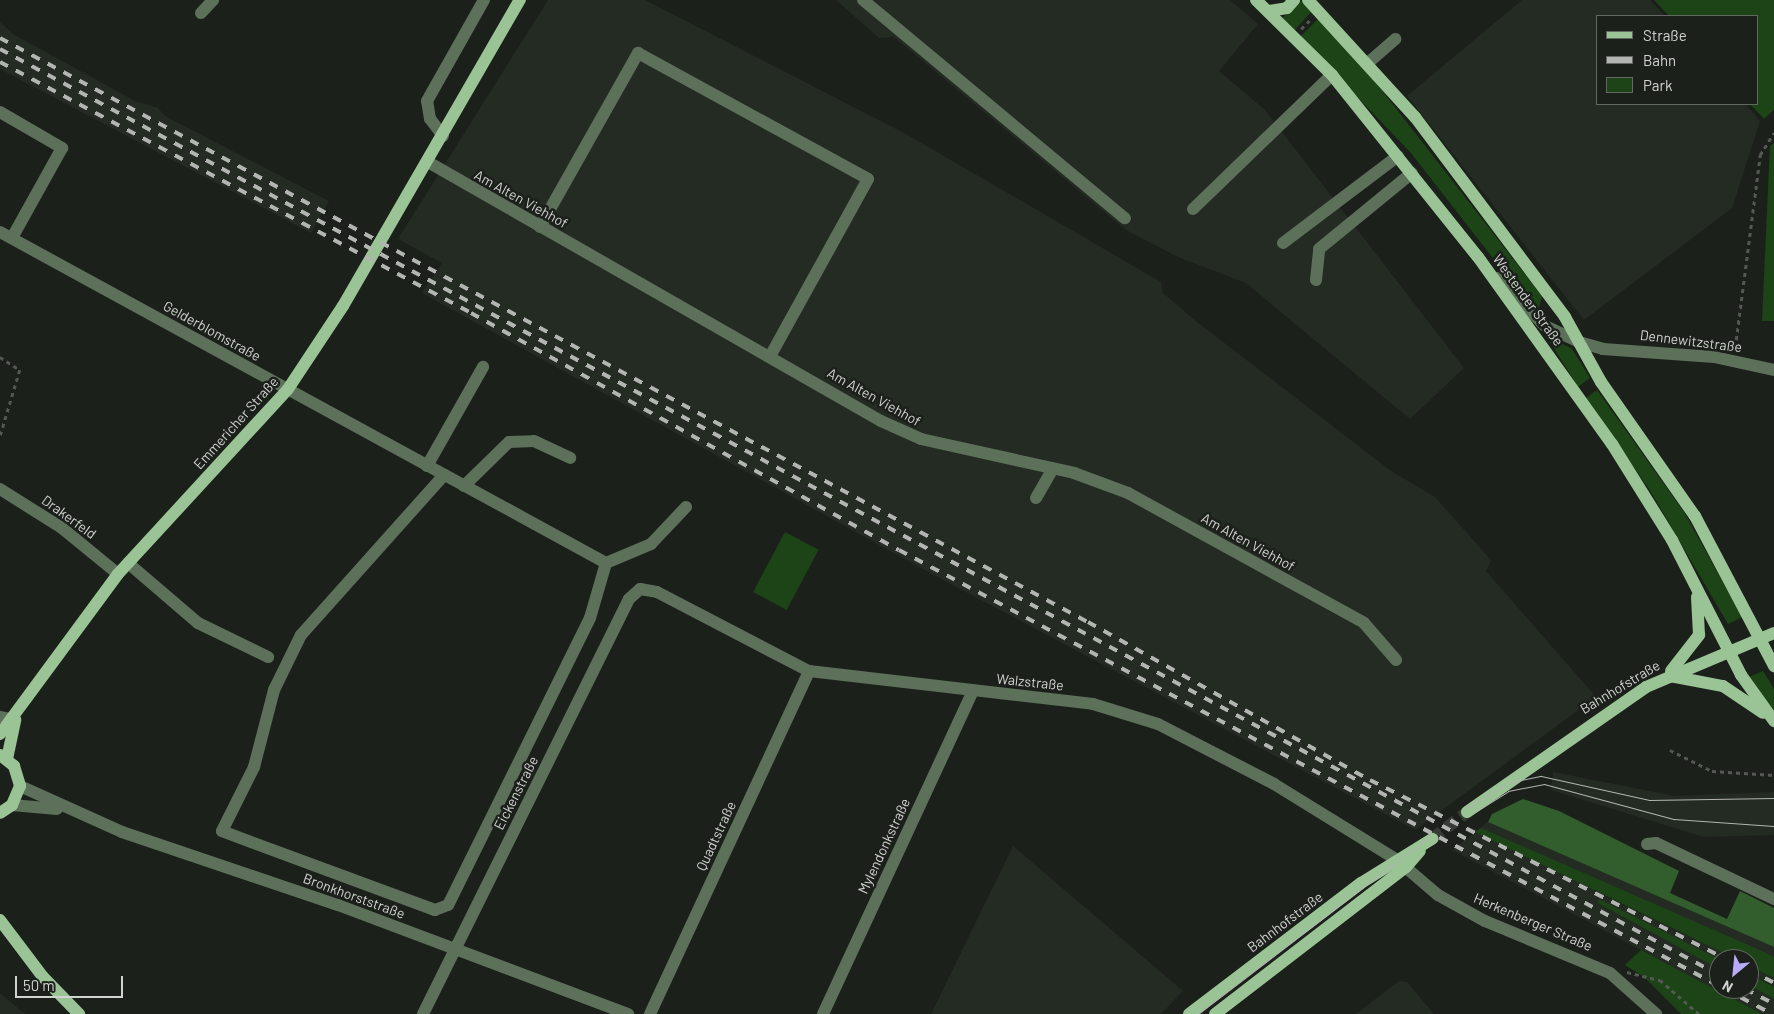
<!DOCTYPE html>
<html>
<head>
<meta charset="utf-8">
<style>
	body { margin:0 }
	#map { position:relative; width:1774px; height:1014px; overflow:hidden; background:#1c201b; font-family:Barlow,sans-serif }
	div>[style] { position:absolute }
	.built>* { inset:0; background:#242b23 }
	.green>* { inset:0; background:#1c4417; transform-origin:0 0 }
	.forest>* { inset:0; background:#315e2c }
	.major-tunnel>* { height:12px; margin-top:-6px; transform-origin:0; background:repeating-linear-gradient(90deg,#373b36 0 12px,transparent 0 18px) }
	.path>* { height:2.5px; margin-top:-1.25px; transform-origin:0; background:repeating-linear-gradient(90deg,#545753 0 4px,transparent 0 8px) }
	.minor>* { height:12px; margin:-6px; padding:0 6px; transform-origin:6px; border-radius:6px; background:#5c705a }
	.major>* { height:12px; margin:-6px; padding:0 6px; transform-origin:6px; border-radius:6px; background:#9ac495 }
	.tram>* { height:1px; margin:-0.5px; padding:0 0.5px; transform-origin:0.5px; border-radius:0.5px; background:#b2b5b1 }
	.rail>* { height:4px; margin-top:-2px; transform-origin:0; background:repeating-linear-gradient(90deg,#b2b5b1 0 9px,transparent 0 18px) }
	span { translate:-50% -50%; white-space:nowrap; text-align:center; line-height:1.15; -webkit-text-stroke:5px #1c201b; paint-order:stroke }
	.street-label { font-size:14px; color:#d1d3d0 }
	.legend { position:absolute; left:1596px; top:15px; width:162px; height:90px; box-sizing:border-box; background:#1c201b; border:1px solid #646863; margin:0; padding:6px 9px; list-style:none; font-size:15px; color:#d1d3d0 }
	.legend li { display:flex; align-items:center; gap:10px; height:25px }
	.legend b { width:25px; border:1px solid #646863 }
	.north { position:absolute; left:1709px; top:949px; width:50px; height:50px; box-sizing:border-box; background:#1c201b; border:1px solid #646863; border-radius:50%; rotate:208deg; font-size:14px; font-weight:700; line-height:20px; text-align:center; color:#d1d3d0 }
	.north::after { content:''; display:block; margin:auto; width:18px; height:22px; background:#b8abf7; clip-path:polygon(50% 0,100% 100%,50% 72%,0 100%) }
	.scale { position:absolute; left:15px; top:976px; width:108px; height:22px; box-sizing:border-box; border:2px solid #d1d3d0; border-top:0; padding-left:6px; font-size:15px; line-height:18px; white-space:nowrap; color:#d1d3d0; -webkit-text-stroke:4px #1c201b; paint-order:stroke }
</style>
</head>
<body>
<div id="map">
	<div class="built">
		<i style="clip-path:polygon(548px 0,645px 0,906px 134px,1161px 282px,1163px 293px,1197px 322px,1391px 471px,1435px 497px,1491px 560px,1486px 571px,1596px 697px,1415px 830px,932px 574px,422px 293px,442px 263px,398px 239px)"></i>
		<i style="clip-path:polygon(836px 0,1230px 0,1258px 24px,1219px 71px,1265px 110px,1464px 368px,1410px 419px,1246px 283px,1178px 257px,1126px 230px,894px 37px,879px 38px)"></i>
		<i style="clip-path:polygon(1522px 0,1650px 0,1665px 16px,1598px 16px,1598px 104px,1745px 104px,1760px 121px,1732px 208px,1584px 320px,1407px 96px)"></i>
		<i style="clip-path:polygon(0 22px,13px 34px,135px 101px,158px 108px,165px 116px,329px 201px,311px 233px,0 69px)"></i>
		<i style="clip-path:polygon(1553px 772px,1675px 796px,1774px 792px,1774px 835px,1704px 837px,1551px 790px)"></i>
		<i style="clip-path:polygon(1488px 822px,1774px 947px,1774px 957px,1598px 882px,1594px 891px,1736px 959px,1719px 959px,1599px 900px,1719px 969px,1719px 989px,1749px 989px,1749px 985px,1774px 999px,1774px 1014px,1762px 1014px,1452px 850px)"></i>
		<i style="clip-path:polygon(1013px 846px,1183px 991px,1161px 1014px,931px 1014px)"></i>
		<i style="clip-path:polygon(1749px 966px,1774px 978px,1774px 987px,1749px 974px)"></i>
		<i style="clip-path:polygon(1399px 981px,1407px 982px,1434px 1014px,1356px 1014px)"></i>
		<i style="clip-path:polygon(0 993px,25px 1014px,0 1014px)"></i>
	</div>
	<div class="green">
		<i style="clip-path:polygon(1654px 0,1774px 0,1774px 110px,1764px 119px,1750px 104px,1758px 104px,1758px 16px,1669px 16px)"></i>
		<i style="clip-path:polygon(1301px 1px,1312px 11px,1294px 31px,1282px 18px)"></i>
		<i style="clip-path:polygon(1319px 18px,1380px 88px,1542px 296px,1539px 308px,1531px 307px,1411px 153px,1300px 37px)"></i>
		<i style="clip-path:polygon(1774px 143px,1774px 321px,1762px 321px,1770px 146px)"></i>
		<i style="clip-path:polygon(1546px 335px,1572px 349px,1590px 378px,1578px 387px)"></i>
		<i style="clip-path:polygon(1597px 390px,1684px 512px,1742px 617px,1728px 624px,1651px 492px,1586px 398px)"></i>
		<i style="left:785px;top:532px;width:38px;height:68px;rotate:28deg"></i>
		<i style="clip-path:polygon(1763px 671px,1774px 689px,1774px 714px,1749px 677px)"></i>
		<i style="clip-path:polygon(1481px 828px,1762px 951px,1774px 957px,1774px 978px,1749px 966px,1749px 959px,1736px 959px,1475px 832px)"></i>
		<i style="clip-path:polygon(1599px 899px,1719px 959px,1719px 969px,1598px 903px)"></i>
		<i style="clip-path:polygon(1641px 950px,1762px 1014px,1681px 1014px,1644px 977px,1625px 965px)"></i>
		<i style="clip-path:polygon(1749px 974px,1774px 987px,1774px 999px,1749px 985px)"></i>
	</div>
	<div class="forest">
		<i style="clip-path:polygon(1523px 799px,1559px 811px,1679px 871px,1670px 893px,1727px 919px,1740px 891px,1774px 908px,1774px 947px,1488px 822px,1492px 814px)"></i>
	</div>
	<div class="major-tunnel">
		<i style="left:1432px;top:839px;width:44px;rotate:-37.6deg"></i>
	</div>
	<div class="path">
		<i style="left:1301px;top:29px;width:13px;rotate:-45deg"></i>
		<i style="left:1735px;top:348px;width:195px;rotate:-82.6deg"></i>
		<i style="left:1760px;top:155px;width:26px;rotate:-58deg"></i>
		<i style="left:0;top:357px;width:24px;rotate:33deg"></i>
		<i style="left:20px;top:370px;width:70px;rotate:106.6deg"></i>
		<i style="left:1670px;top:750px;width:47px;rotate:26.6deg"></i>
		<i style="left:1712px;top:771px;width:62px;rotate:3.7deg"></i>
		<i style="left:1627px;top:972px;width:34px;rotate:14deg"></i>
		<i style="left:1660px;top:980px;width:52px;rotate:41.1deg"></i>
	</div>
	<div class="minor">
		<i style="left:863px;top:0;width:341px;rotate:39.8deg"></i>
		<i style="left:201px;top:13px;width:18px;rotate:-47deg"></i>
		<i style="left:1369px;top:62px;width:35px;rotate:-41deg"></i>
		<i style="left:0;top:112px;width:72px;rotate:30.1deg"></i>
		<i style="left:62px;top:148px;width:103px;rotate:119.1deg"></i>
		<i style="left:443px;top:136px;width:21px;rotate:-127deg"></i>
		<i style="left:430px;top:119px;width:18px;rotate:-99deg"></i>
		<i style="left:427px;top:101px;width:116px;rotate:-60.6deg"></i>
		<i style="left:428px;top:162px;width:522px;rotate:29.76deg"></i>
		<i style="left:881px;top:421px;width:44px;rotate:24.2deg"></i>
		<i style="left:921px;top:439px;width:157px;rotate:12.5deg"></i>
		<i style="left:1074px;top:473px;width:58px;rotate:20.3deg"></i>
		<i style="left:1128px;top:493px;width:269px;rotate:28.8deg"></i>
		<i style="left:1364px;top:623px;width:49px;rotate:49.1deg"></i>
		<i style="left:1193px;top:209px;width:193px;rotate:-44deg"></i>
		<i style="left:540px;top:227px;width:200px;rotate:-60.6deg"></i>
		<i style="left:638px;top:53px;width:262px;rotate:28.7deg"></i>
		<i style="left:868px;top:179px;width:201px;rotate:118.9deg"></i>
		<i style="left:0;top:232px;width:691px;rotate:28.64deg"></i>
		<i style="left:606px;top:563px;width:57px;rotate:106.2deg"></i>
		<i style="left:590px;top:618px;width:320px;rotate:116.3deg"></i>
		<i style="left:448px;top:905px;width:14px;rotate:159deg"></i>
		<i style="left:435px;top:910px;width:227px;rotate:-159.7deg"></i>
		<i style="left:222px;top:831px;width:72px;rotate:-63.4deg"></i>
		<i style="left:254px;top:767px;width:80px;rotate:-75.4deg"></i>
		<i style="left:274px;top:690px;width:61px;rotate:-63.9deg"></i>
		<i style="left:301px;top:635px;width:215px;rotate:-48.2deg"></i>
		<i style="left:1283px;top:243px;width:144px;rotate:-37.1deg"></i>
		<i style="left:1498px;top:278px;width:67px;rotate:45.6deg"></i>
		<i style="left:1545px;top:326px;width:38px;rotate:25deg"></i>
		<i style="left:1579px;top:342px;width:25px;rotate:16deg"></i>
		<i style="left:1603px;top:349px;width:111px;rotate:4.1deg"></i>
		<i style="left:1714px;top:357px;width:61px;rotate:12.2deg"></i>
		<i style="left:1316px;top:280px;width:31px;rotate:-84deg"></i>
		<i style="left:1319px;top:249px;width:120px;rotate:-39.3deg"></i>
		<i style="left:427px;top:466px;width:114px;rotate:-60.5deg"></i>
		<i style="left:464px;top:486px;width:63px;rotate:-44.4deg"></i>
		<i style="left:509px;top:442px;width:25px;rotate:-2deg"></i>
		<i style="left:534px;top:441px;width:40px;rotate:25deg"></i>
		<i style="left:0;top:489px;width:73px;rotate:32.2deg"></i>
		<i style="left:62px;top:528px;width:72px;rotate:39.4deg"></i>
		<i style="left:1036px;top:498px;width:34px;rotate:-60deg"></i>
		<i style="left:128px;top:563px;width:92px;rotate:40.6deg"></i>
		<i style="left:198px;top:623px;width:78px;rotate:25.9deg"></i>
		<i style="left:606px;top:563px;width:49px;rotate:-22.9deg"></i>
		<i style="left:651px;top:544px;width:51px;rotate:-46.6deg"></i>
		<i style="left:0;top:717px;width:10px;rotate:11deg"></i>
		<i style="left:20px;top:786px;width:112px;rotate:24.3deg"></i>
		<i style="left:122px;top:832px;width:228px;rotate:18.7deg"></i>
		<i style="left:338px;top:905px;width:310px;rotate:20.6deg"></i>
		<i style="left:12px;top:805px;width:45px;rotate:5.1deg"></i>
		<i style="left:1647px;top:844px;width:9px;rotate:-6deg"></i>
		<i style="left:1656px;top:843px;width:131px;rotate:25.4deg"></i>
		<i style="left:423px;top:1014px;width:463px;rotate:-63.6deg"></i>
		<i style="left:629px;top:599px;width:15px;rotate:-42deg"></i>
		<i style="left:640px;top:589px;width:17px;rotate:10deg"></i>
		<i style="left:657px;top:592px;width:171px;rotate:27.5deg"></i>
		<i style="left:809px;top:671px;width:286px;rotate:6.6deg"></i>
		<i style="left:1093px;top:704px;width:68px;rotate:17.1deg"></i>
		<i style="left:1158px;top:724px;width:131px;rotate:27.3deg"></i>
		<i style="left:1274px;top:784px;width:145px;rotate:31.7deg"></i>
		<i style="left:1397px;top:860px;width:54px;rotate:40.5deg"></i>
		<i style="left:1438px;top:895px;width:54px;rotate:29deg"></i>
		<i style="left:1485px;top:921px;width:135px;rotate:22.6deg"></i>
		<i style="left:1610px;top:973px;width:62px;rotate:41.7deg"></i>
		<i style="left:650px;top:1014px;width:378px;rotate:-65.1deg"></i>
		<i style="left:823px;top:1014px;width:356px;rotate:-65.1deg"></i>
	</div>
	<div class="major">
		<i style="left:1256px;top:0;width:107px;rotate:44.6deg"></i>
		<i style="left:1332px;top:75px;width:233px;rotate:51.3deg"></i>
		<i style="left:1478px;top:257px;width:230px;rotate:54.4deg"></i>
		<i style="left:1612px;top:444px;width:113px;rotate:58deg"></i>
		<i style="left:1672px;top:540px;width:152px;rotate:62.9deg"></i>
		<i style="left:1741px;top:675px;width:57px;rotate:54.3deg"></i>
		<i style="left:1308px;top:0;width:159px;rotate:47.6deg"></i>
		<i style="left:1415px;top:117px;width:250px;rotate:53.1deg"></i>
		<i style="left:1565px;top:317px;width:74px;rotate:61deg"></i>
		<i style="left:1601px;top:382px;width:164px;rotate:55deg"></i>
		<i style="left:1695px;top:516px;width:170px;rotate:62.2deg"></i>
		<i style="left:1269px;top:11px;width:18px;rotate:-9deg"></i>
		<i style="left:1287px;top:8px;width:11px;rotate:-49deg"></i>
		<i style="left:1671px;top:671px;width:46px;rotate:-52.1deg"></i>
		<i style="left:1699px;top:635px;width:38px;rotate:-93deg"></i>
		<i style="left:1670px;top:676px;width:54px;rotate:10.7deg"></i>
		<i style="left:1723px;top:686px;width:48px;rotate:34deg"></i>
		<i style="left:0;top:734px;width:199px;rotate:-53.6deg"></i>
		<i style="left:118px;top:574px;width:251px;rotate:-47.4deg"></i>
		<i style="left:288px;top:389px;width:100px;rotate:-56.5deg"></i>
		<i style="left:343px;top:306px;width:354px;rotate:-60deg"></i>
		<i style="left:0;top:755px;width:18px;rotate:38deg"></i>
		<i style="left:14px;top:766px;width:21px;rotate:73deg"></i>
		<i style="left:20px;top:786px;width:21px;rotate:113deg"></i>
		<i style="left:12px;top:805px;width:14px;rotate:146deg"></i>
		<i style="left:7px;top:759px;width:40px;rotate:-78deg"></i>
		<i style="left:1467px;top:812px;width:218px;rotate:-34.9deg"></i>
		<i style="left:1646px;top:687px;width:139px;rotate:-22.9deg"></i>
		<i style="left:0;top:920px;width:71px;rotate:53deg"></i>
		<i style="left:43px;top:977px;width:52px;rotate:45.8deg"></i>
		<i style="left:1189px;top:1014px;width:216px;rotate:-37.3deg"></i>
		<i style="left:1361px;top:883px;width:84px;rotate:-31.8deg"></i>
		<i style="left:1215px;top:1014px;width:241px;rotate:-37.6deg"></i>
		<i style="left:1406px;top:867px;width:21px;rotate:-49deg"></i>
	</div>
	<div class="tram">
		<i style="left:1467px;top:808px;width:47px;rotate:-32deg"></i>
		<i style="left:1507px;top:783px;width:35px;rotate:-12deg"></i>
		<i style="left:1541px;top:776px;width:111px;rotate:12.5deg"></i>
		<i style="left:1649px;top:800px;width:125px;rotate:-0.9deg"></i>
		<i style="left:1475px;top:812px;width:39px;rotate:-32deg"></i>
		<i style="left:1508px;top:791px;width:37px;rotate:-11deg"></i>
		<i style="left:1544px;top:784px;width:135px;rotate:15.1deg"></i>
		<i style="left:1674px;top:819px;width:100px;rotate:4deg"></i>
		<i style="left:1198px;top:1014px;width:291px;rotate:-37.5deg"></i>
	</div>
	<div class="rail">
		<i style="left:0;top:38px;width:1235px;rotate:28.23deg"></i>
		<i style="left:1088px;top:622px;width:323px;rotate:29.3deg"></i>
		<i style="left:1370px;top:780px;width:398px;rotate:26.7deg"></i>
		<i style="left:0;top:49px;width:1953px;rotate:28.31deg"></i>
		<i style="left:0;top:62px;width:534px;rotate:28.05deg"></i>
		<i style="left:471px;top:313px;width:489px;rotate:29deg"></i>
		<i style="left:899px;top:550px;width:929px;rotate:28deg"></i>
		<i style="left:1749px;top:970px;width:28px;rotate:27deg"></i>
		<i style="left:1725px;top:989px;width:53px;rotate:28deg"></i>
		<i style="left:1745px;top:989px;width:33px;rotate:27deg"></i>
	</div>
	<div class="street-label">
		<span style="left:521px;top:199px;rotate:29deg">Am Alten Viehhof</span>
		<span style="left:1528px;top:300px;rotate:54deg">Westender Straße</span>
		<span style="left:212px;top:331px;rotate:29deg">Gelderblomstraße</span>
		<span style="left:1691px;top:341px;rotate:7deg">Dennewitzstraße</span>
		<span style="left:874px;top:397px;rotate:29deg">Am Alten Viehhof</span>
		<span style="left:236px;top:423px;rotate:-48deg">Emmericher Straße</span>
		<span style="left:69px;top:517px;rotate:36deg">Drakerfeld</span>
		<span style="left:1248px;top:542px;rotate:29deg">Am Alten Viehhof</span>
		<span style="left:1030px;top:682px;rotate:6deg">Walzstraße</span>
		<span style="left:1620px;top:687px;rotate:-31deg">Bahnhofstraße</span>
		<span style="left:516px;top:793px;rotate:-63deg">Eickenstraße</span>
		<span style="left:716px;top:836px;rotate:-65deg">Quadtstraße</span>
		<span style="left:884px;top:846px;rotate:-65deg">Mylendonkstraße</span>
		<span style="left:354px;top:896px;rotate:20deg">Bronkhorststraße</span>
		<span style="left:1285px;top:922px;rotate:-37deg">Bahnhofstraße</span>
		<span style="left:1533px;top:922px;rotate:23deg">Herkenberger Straße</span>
	</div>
	<ul class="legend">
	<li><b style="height:6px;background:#9ac495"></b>Straße</li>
	<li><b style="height:6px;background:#b2b5b1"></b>Bahn</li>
	<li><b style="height:14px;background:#1c4417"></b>Park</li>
	</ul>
	<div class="north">N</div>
	<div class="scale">50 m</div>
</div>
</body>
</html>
